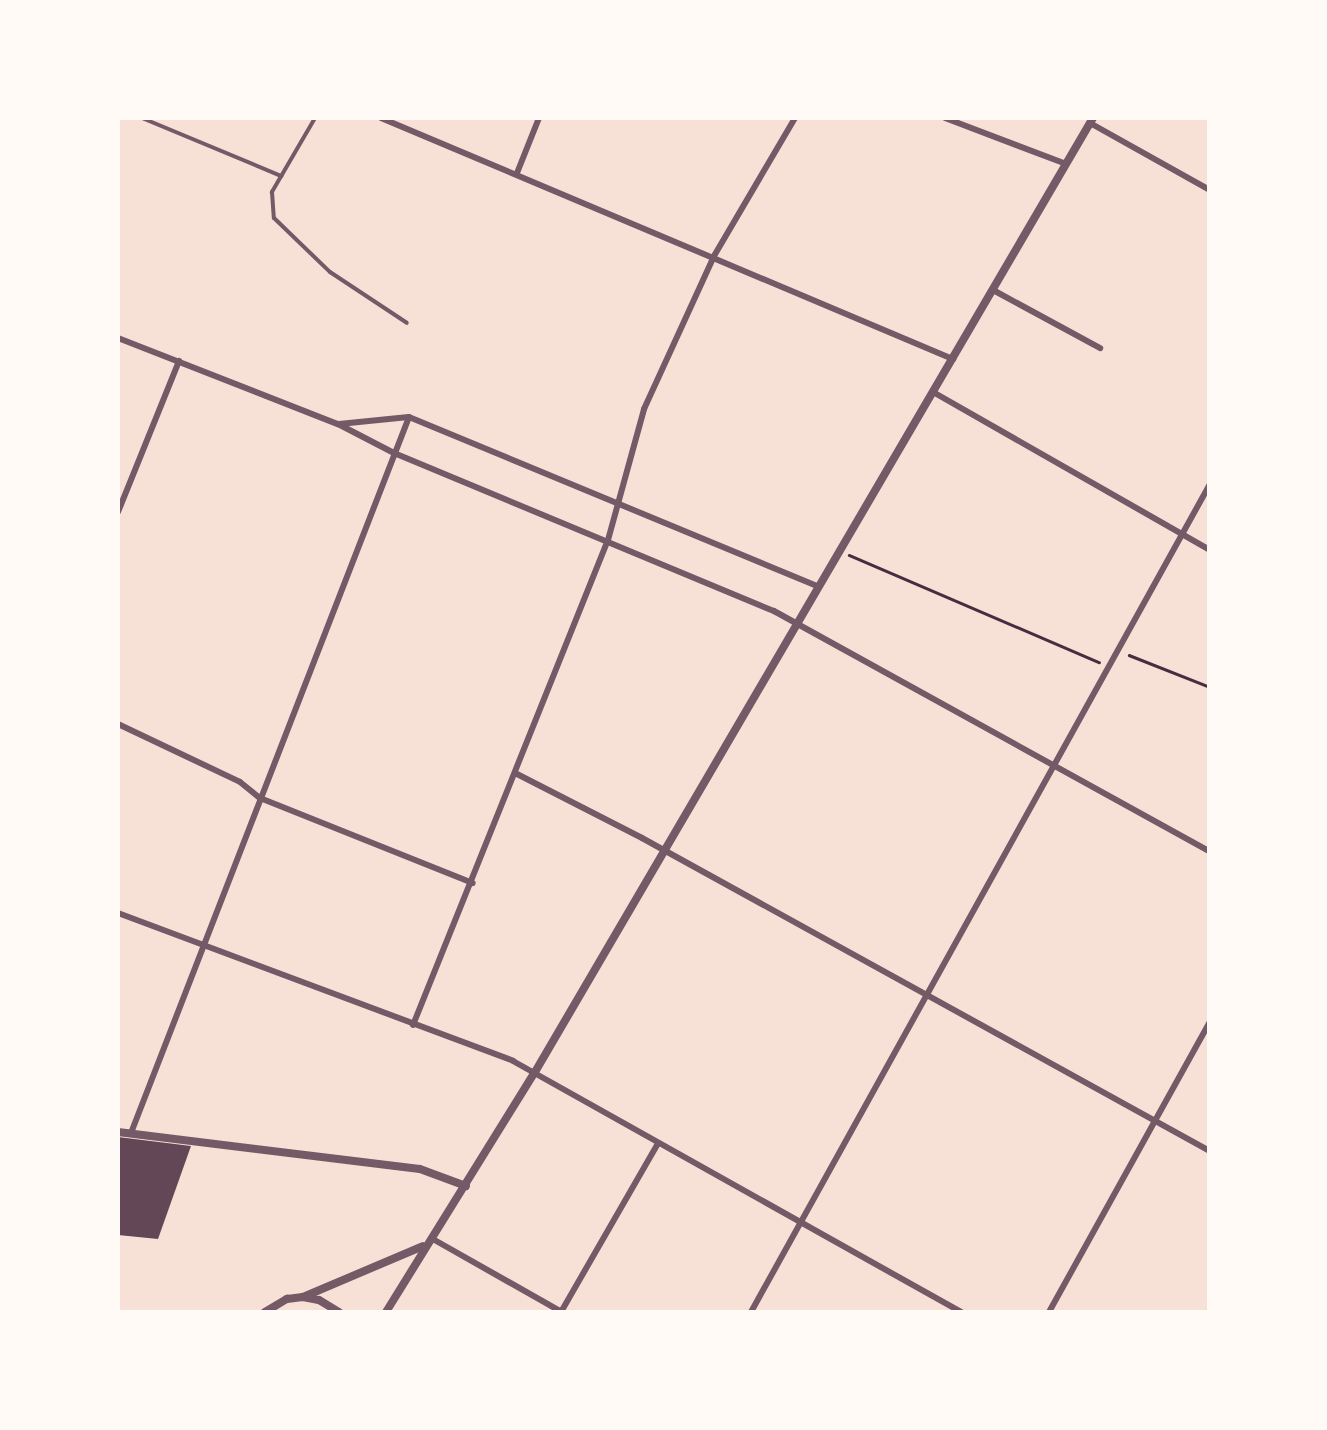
<!DOCTYPE html>
<html>
<head>
<meta charset="utf-8">
<style>
	body { margin:0 }
	#map { position:relative; width:1327px; height:1430px; overflow:hidden; background:#f7e1d7; font-family:"Space Grotesk",sans-serif }
	div>[style] { position:absolute }
	.building>* { inset:0; background:#644757 }
	.path>* { height:2.5px; margin:-1.25px; padding:0 1.25px; transform-origin:1.25px; border-radius:1.25px; background:#4a2c40 }
	.service>* { height:4px; margin:-2px; padding:0 2px; transform-origin:2px; border-radius:2px; background:#755966 }
	.minor>* { height:6px; margin:-3px; padding:0 3px; transform-origin:3px; border-radius:3px; background:#755966 }
	.tertiary>* { height:8px; margin:-4px; padding:0 4px; transform-origin:4px; border-radius:4px; background:#755966 }
	span { translate:-50% -50%; white-space:nowrap; text-align:center; line-height:1.15; -webkit-text-stroke:8px #fffaf5; paint-order:stroke }
	.frame { position:absolute; inset:0; border:120px solid #fffaf5; pointer-events:none }
</style>
</head>
<body>
<div id="map">
	<div class="building">
		<i style="clip-path:polygon(118px 1137px,191px 1146px,158px 1239px,118px 1235px)"></i>
	</div>
	<div class="path">
		<i style="left:849px;top:555px;width:272px;rotate:23.2deg"></i>
		<i style="left:1129px;top:655px;width:87px;rotate:21.6deg"></i>
	</div>
	<div class="service">
		<i style="left:142px;top:118px;width:151px;rotate:22.6deg"></i>
		<i style="left:315px;top:118px;width:86px;rotate:120.2deg"></i>
		<i style="left:272px;top:192px;width:26px;rotate:86deg"></i>
		<i style="left:274px;top:218px;width:78px;rotate:44deg"></i>
		<i style="left:330px;top:272px;width:92px;rotate:33.5deg"></i>
	</div>
	<div class="minor">
		<i style="left:381px;top:118px;width:621px;rotate:22.85deg"></i>
		<i style="left:945px;top:118px;width:129px;rotate:20.8deg"></i>
		<i style="left:1090px;top:123px;width:137px;rotate:29.2deg"></i>
		<i style="left:517px;top:173px;width:59px;rotate:-68.2deg"></i>
		<i style="left:993px;top:290px;width:122px;rotate:28.5deg"></i>
		<i style="left:118px;top:338px;width:236px;rotate:21.4deg"></i>
		<i style="left:338px;top:424px;width:63px;rotate:27.4deg"></i>
		<i style="left:394px;top:453px;width:412px;rotate:22.6deg"></i>
		<i style="left:774px;top:611px;width:498px;rotate:28.9deg"></i>
		<i style="left:933px;top:392px;width:319px;rotate:29.7deg"></i>
		<i style="left:339px;top:424px;width:70px;rotate:-5.7deg"></i>
		<i style="left:409px;top:417px;width:441px;rotate:22.5deg"></i>
		<i style="left:118px;top:512px;width:163px;rotate:-68deg"></i>
		<i style="left:118px;top:724px;width:135px;rotate:25.4deg"></i>
		<i style="left:240px;top:782px;width:26px;rotate:39deg"></i>
		<i style="left:260px;top:798px;width:229px;rotate:21.8deg"></i>
		<i style="left:517px;top:774px;width:140px;rotate:27.1deg"></i>
		<i style="left:642px;top:838px;width:649px;rotate:28.86deg"></i>
		<i style="left:118px;top:913px;width:422px;rotate:20.5deg"></i>
		<i style="left:513px;top:1061px;width:514px;rotate:29.26deg"></i>
		<i style="left:413px;top:1025px;width:523px;rotate:-68.1deg"></i>
		<i style="left:608px;top:540px;width:136px;rotate:-74.6deg"></i>
		<i style="left:644px;top:409px;width:168px;rotate:-65.4deg"></i>
		<i style="left:714px;top:256px;width:160px;rotate:-59.6deg"></i>
		<i style="left:131px;top:1133px;width:768px;rotate:-68.78deg"></i>
		<i style="left:431px;top:1238px;width:150px;rotate:29.5deg"></i>
		<i style="left:561px;top:1312px;width:195px;rotate:-60.1deg"></i>
		<i style="left:751px;top:1312px;width:947px;rotate:-61deg"></i>
		<i style="left:1049px;top:1312px;width:333px;rotate:-61deg"></i>
	</div>
	<div class="tertiary">
		<i style="left:118px;top:1132px;width:304px;rotate:7deg"></i>
		<i style="left:420px;top:1169px;width:49px;rotate:20.3deg"></i>
		<i style="left:303px;top:1297px;width:130px;rotate:-23deg"></i>
		<i style="left:265px;top:1312px;width:26px;rotate:-31deg"></i>
		<i style="left:287px;top:1299px;width:16px;rotate:-7deg"></i>
		<i style="left:303px;top:1297px;width:16px;rotate:11deg"></i>
		<i style="left:319px;top:1300px;width:23px;rotate:31deg"></i>
		<i style="left:386px;top:1312px;width:282px;rotate:-58.2deg"></i>
		<i style="left:535px;top:1072px;width:1105px;rotate:-59.68deg"></i>
	</div>
	<div class="frame"></div>
</div>
</body>
</html>
